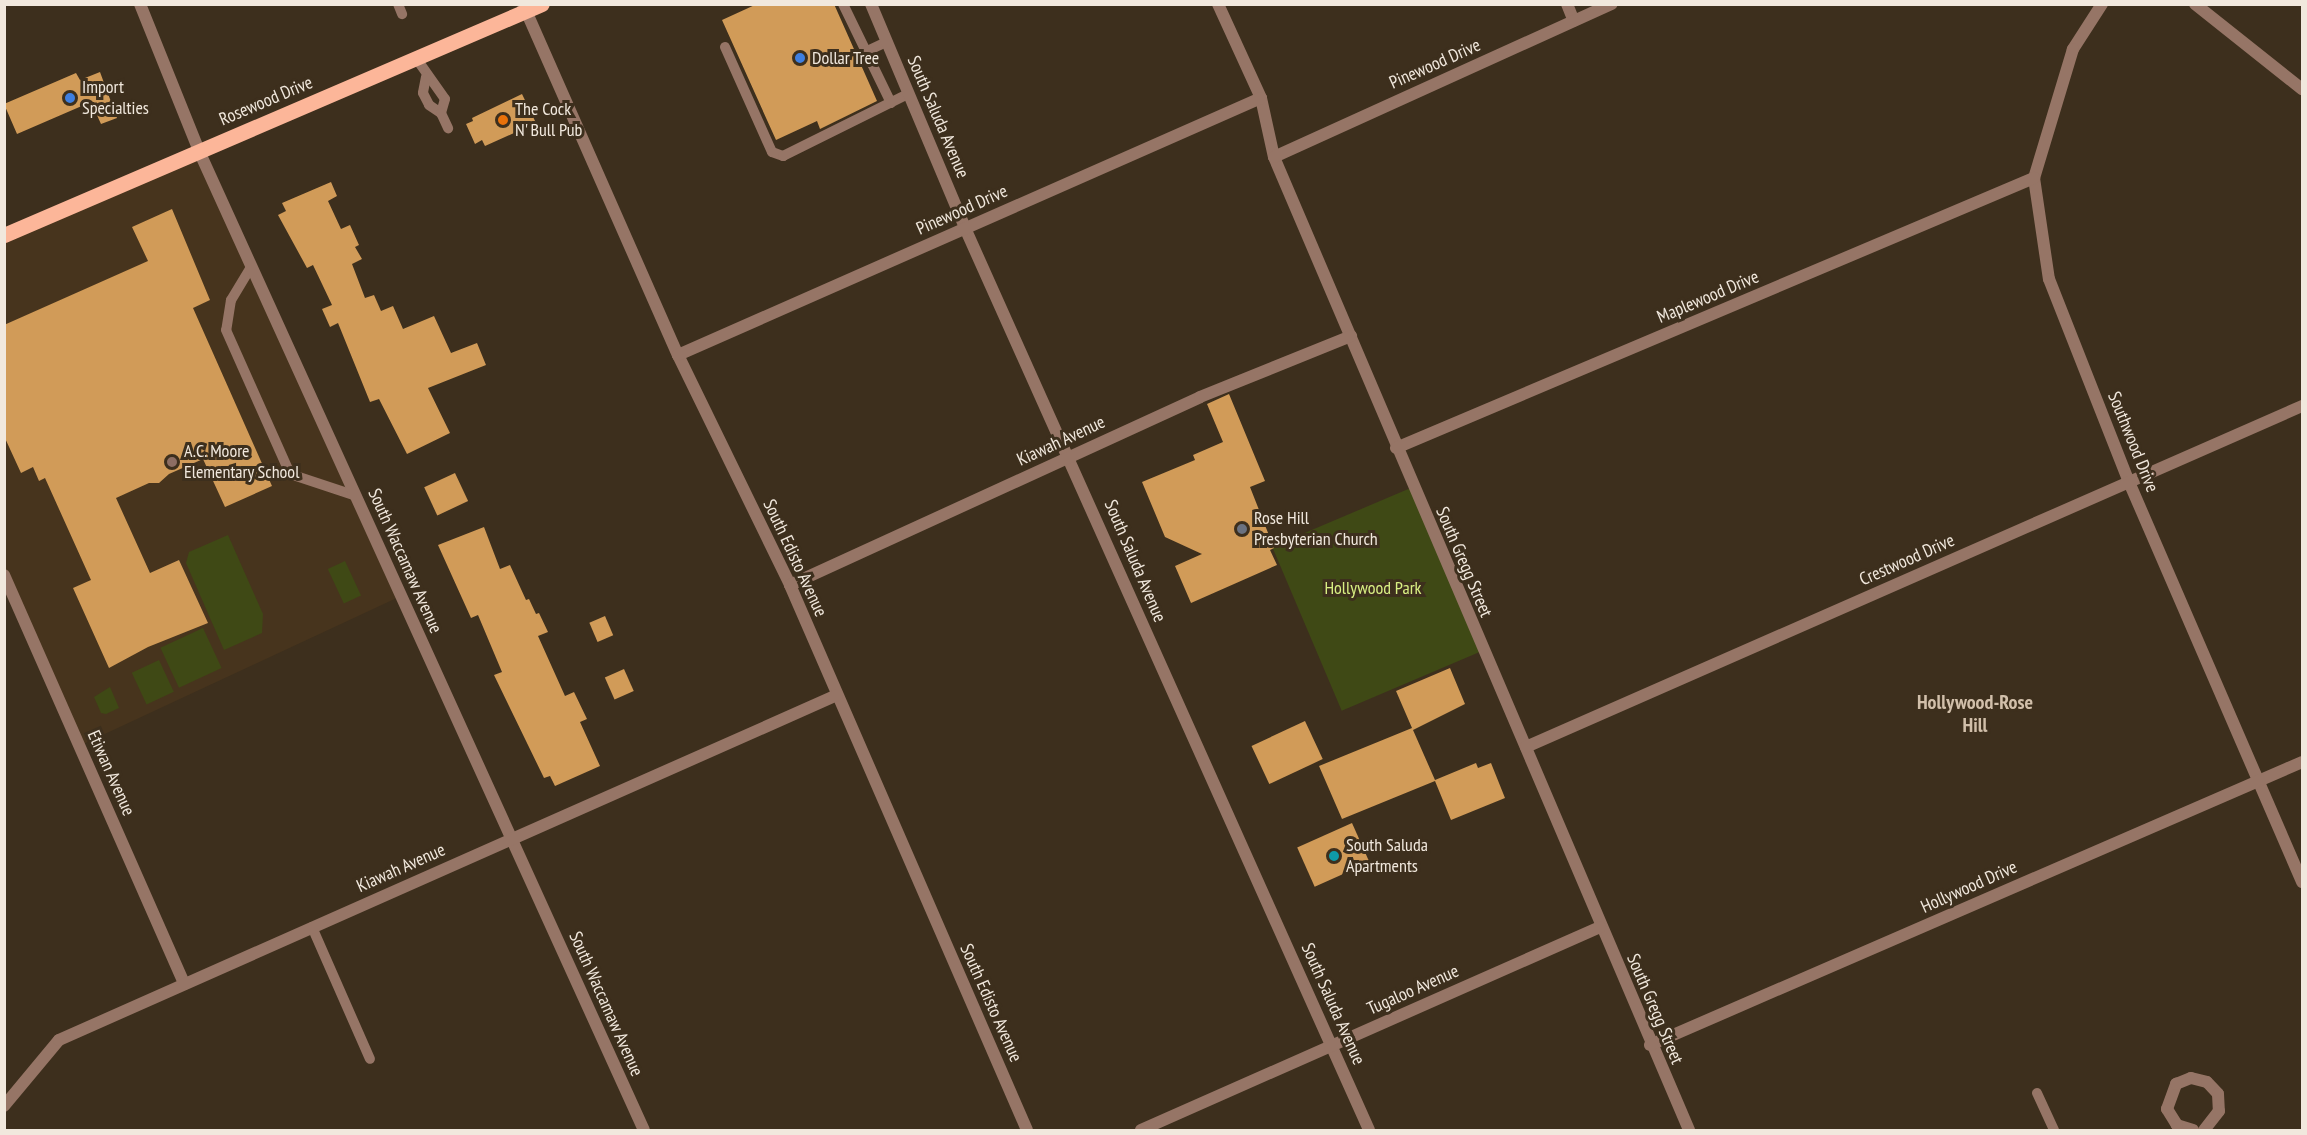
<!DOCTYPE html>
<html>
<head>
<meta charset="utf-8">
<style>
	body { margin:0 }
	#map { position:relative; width:2307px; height:1135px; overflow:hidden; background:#3d2f1d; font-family:"PT Sans Narrow",sans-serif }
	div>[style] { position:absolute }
	.built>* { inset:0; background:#47341d }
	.green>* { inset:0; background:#3f4915; transform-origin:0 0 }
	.building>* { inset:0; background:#d19b58; transform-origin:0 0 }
	.lane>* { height:10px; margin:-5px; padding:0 5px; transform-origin:5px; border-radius:5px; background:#967566 }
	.street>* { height:12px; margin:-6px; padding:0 6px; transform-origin:6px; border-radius:6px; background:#967566 }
	.primary>* { height:15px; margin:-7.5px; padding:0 7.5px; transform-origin:7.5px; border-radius:7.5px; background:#fcb699 }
	.dots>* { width:16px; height:16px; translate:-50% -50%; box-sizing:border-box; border:3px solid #3d2f1d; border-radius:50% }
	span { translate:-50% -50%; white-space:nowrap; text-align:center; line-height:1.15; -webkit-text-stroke:6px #3d2f1d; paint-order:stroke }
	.poi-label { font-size:18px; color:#f1e8dd }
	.left { translate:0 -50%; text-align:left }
	.street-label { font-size:18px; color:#f1e8dd }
	.park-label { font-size:18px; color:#d8ef83 }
	.neighbourhood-label { font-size:20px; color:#d1bfaa; font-weight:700 }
	.frame { position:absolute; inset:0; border:6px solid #f1e8dd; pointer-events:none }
</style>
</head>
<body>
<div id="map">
	<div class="built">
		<i style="clip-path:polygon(199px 151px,401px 596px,79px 746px,5px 575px,4px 235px)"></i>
	</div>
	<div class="green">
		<i style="left:1413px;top:487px;width:178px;height:153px;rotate:67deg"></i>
		<i style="clip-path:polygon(228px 535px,263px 614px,262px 633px,224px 650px,186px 563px,189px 552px)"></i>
		<i style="left:345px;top:561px;width:38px;height:19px;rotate:65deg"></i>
		<i style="left:203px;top:628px;width:44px;height:47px;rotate:65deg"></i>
		<i style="left:159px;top:660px;width:35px;height:30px;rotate:65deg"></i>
		<i style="clip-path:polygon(110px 687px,119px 708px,106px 714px,101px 713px,94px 697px)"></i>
	</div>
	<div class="building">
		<i style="clip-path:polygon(757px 4px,834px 4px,877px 101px,820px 129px,817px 121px,776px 140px,722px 20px)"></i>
		<i style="clip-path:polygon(100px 72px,117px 118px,101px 124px,91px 102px,17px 134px,4px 104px,76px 73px,80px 80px)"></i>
		<i style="clip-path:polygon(522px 94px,536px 123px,485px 146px,482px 140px,475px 144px,466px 124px,473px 121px,472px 118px)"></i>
		<i style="clip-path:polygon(331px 182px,337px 196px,328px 201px,341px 229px,350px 225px,359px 245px,355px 247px,362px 259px,352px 264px,365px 298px,374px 295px,381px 311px,393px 306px,403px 329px,434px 316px,451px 353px,477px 343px,486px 365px,428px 388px,450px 433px,407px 454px,379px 399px,370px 402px,338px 323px,330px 327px,322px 309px,332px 305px,313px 265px,307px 268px,278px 215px,286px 211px,282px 203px)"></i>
		<i style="clip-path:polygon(172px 209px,210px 300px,193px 308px,272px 486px,225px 507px,203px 459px,169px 474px,159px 483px,149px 483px,116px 498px,150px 573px,179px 560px,208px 623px,148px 647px,109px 668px,73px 588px,91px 580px,45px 478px,39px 481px,33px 467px,21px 473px,4px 436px,4px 325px,148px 261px,132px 227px)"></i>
		<i style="clip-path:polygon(1229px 394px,1265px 481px,1250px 487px,1274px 548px,1270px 550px,1277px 565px,1191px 603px,1175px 566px,1202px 554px,1165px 537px,1142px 482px,1195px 460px,1193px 455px,1223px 442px,1207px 404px)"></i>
		<i style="left:455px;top:473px;width:31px;height:34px;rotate:65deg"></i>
		<i style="clip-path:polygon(484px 527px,500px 569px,510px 565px,526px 600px,529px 599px,536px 614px,539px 613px,548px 632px,538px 636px,565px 696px,574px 692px,587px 719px,580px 722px,600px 766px,555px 786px,550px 776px,544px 778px,509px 706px,494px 675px,502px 672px,478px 615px,471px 618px,438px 545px)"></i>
		<i style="left:605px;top:616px;width:21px;height:17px;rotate:67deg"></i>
		<i style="clip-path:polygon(1450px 668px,1465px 704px,1413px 730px,1435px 780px,1476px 763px,1478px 768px,1491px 763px,1505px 798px,1451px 820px,1435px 781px,1342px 819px,1319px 766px,1412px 728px,1396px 691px)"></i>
		<i style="left:624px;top:669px;width:24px;height:21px;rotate:66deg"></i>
		<i style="left:1305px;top:721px;width:42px;height:59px;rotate:65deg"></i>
		<i style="left:1352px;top:823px;width:43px;height:60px;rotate:66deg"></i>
	</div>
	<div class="lane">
		<i style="left:398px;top:4px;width:11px;rotate:68deg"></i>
		<i style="left:843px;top:4px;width:110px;rotate:64.1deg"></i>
		<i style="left:725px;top:47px;width:115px;rotate:65.9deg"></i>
		<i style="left:772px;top:152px;width:12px;rotate:20deg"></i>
		<i style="left:783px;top:156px;width:140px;rotate:-26.4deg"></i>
		<i style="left:865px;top:52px;width:23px;rotate:-25deg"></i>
		<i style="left:416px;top:58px;width:50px;rotate:54.7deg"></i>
		<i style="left:445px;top:99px;width:15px;rotate:106deg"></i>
		<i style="left:426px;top:77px;width:16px;rotate:101deg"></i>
		<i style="left:423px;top:93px;width:13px;rotate:63deg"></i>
		<i style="left:429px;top:105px;width:14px;rotate:34deg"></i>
		<i style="left:441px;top:113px;width:17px;rotate:65deg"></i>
		<i style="left:251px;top:267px;width:39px;rotate:121deg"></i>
		<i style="left:231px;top:300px;width:30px;rotate:99deg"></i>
		<i style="left:226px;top:330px;width:158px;rotate:66deg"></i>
		<i style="left:290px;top:474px;width:70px;rotate:18.4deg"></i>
		<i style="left:312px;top:927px;width:144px;rotate:66.3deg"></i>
		<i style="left:2037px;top:1093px;width:41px;rotate:65.3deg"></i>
	</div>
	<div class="street">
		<i style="left:140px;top:4px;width:158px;rotate:68.1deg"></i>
		<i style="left:199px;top:151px;width:1075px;rotate:65.56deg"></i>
		<i style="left:523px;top:4px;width:384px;rotate:66.2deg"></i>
		<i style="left:678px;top:355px;width:256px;rotate:64deg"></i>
		<i style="left:790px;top:585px;width:594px;rotate:66.5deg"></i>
		<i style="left:871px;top:4px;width:243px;rotate:67.2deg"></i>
		<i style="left:965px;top:228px;width:988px;rotate:65.87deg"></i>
		<i style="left:1218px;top:4px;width:103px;rotate:65.4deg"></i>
		<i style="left:1261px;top:98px;width:60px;rotate:77.6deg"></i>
		<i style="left:1274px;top:157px;width:1058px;rotate:66.9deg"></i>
		<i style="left:1567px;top:4px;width:18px;rotate:68deg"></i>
		<i style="left:2102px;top:4px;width:54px;rotate:122.8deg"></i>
		<i style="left:2073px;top:49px;width:135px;rotate:106.8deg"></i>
		<i style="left:2034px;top:178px;width:102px;rotate:81.6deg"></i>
		<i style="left:2049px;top:279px;width:218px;rotate:68.5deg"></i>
		<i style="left:2129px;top:482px;width:436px;rotate:66.6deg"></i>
		<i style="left:2195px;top:4px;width:137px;rotate:38.5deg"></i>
		<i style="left:1274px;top:157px;width:371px;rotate:-24.4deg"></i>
		<i style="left:678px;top:355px;width:637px;rotate:-23.79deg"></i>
		<i style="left:1396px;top:448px;width:693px;rotate:-22.94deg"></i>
		<i style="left:4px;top:575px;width:447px;rotate:66.2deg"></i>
		<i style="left:790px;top:585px;width:451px;rotate:-24.6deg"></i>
		<i style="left:1200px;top:397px;width:163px;rotate:-22deg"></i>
		<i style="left:1526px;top:747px;width:848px;rotate:-23.72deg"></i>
		<i style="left:1650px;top:1045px;width:711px;rotate:-23.46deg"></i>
		<i style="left:4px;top:1106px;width:86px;rotate:-50.2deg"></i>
		<i style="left:59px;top:1040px;width:851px;rotate:-23.91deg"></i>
		<i style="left:1141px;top:1130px;width:502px;rotate:-23.86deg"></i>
		<i style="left:2193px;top:1130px;width:17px;rotate:-163deg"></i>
		<i style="left:2177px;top:1125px;width:19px;rotate:-122deg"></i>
		<i style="left:2167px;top:1109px;width:27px;rotate:-70deg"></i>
		<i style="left:2176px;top:1084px;width:16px;rotate:-22deg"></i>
		<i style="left:2191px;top:1078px;width:16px;rotate:14deg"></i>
		<i style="left:2207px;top:1082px;width:16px;rotate:47deg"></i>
		<i style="left:2218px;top:1094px;width:17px;rotate:87deg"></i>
		<i style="left:2219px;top:1111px;width:24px;rotate:128deg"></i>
	</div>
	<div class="primary">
		<i style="left:4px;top:235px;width:585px;rotate:-23.24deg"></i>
	</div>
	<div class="dots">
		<i style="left:800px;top:58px;background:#3f7fe0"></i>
		<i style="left:70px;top:98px;background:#3f7fe0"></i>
		<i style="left:503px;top:120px;background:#e8710a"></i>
		<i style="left:172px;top:462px;background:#8d6e63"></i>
		<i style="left:1242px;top:529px;background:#6b7280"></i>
		<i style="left:1334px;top:856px;background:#0f9aa8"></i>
	</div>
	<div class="poi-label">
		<span class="left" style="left:812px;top:58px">Dollar Tree</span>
		<span class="left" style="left:82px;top:98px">Import<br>Specialties</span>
		<span class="left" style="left:515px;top:120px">The Cock<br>N' Bull Pub</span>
		<span class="left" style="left:184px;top:462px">A.C. Moore<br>Elementary School</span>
		<span class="left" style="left:1254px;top:529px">Rose Hill<br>Presbyterian Church</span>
		<span class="left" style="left:1346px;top:856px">South Saluda<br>Apartments</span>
	</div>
	<div class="street-label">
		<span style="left:1435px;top:64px;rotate:-24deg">Pinewood Drive</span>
		<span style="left:266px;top:101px;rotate:-23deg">Rosewood Drive</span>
		<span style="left:938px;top:117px;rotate:67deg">South Saluda Avenue</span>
		<span style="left:962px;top:210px;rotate:-24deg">Pinewood Drive</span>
		<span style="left:1708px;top:297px;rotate:-23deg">Maplewood Drive</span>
		<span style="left:1061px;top:441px;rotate:-25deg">Kiawah Avenue</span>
		<span style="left:2133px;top:442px;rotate:68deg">Southwood Drive</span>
		<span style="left:795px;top:558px;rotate:65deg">South Edisto Avenue</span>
		<span style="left:1907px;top:560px;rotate:-24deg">Crestwood Drive</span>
		<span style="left:405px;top:561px;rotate:66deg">South Waccamaw Avenue</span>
		<span style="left:1135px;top:561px;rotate:67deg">South Saluda Avenue</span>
		<span style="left:1464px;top:562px;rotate:67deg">South Gregg Street</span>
		<span style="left:111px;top:773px;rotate:66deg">Etiwan Avenue</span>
		<span style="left:401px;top:868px;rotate:-24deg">Kiawah Avenue</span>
		<span style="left:1969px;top:887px;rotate:-24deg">Hollywood Drive</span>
		<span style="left:1413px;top:990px;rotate:-24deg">Tugaloo Avenue</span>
		<span style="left:991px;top:1003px;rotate:66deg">South Edisto Avenue</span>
		<span style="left:606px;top:1004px;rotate:66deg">South Waccamaw Avenue</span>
		<span style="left:1333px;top:1004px;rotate:66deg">South Saluda Avenue</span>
		<span style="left:1655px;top:1009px;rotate:67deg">South Gregg Street</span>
	</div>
	<div class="park-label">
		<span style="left:1373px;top:588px">Hollywood Park</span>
	</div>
	<div class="neighbourhood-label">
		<span style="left:1975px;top:714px">Hollywood-Rose<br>Hill</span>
	</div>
	<div class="frame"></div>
</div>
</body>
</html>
